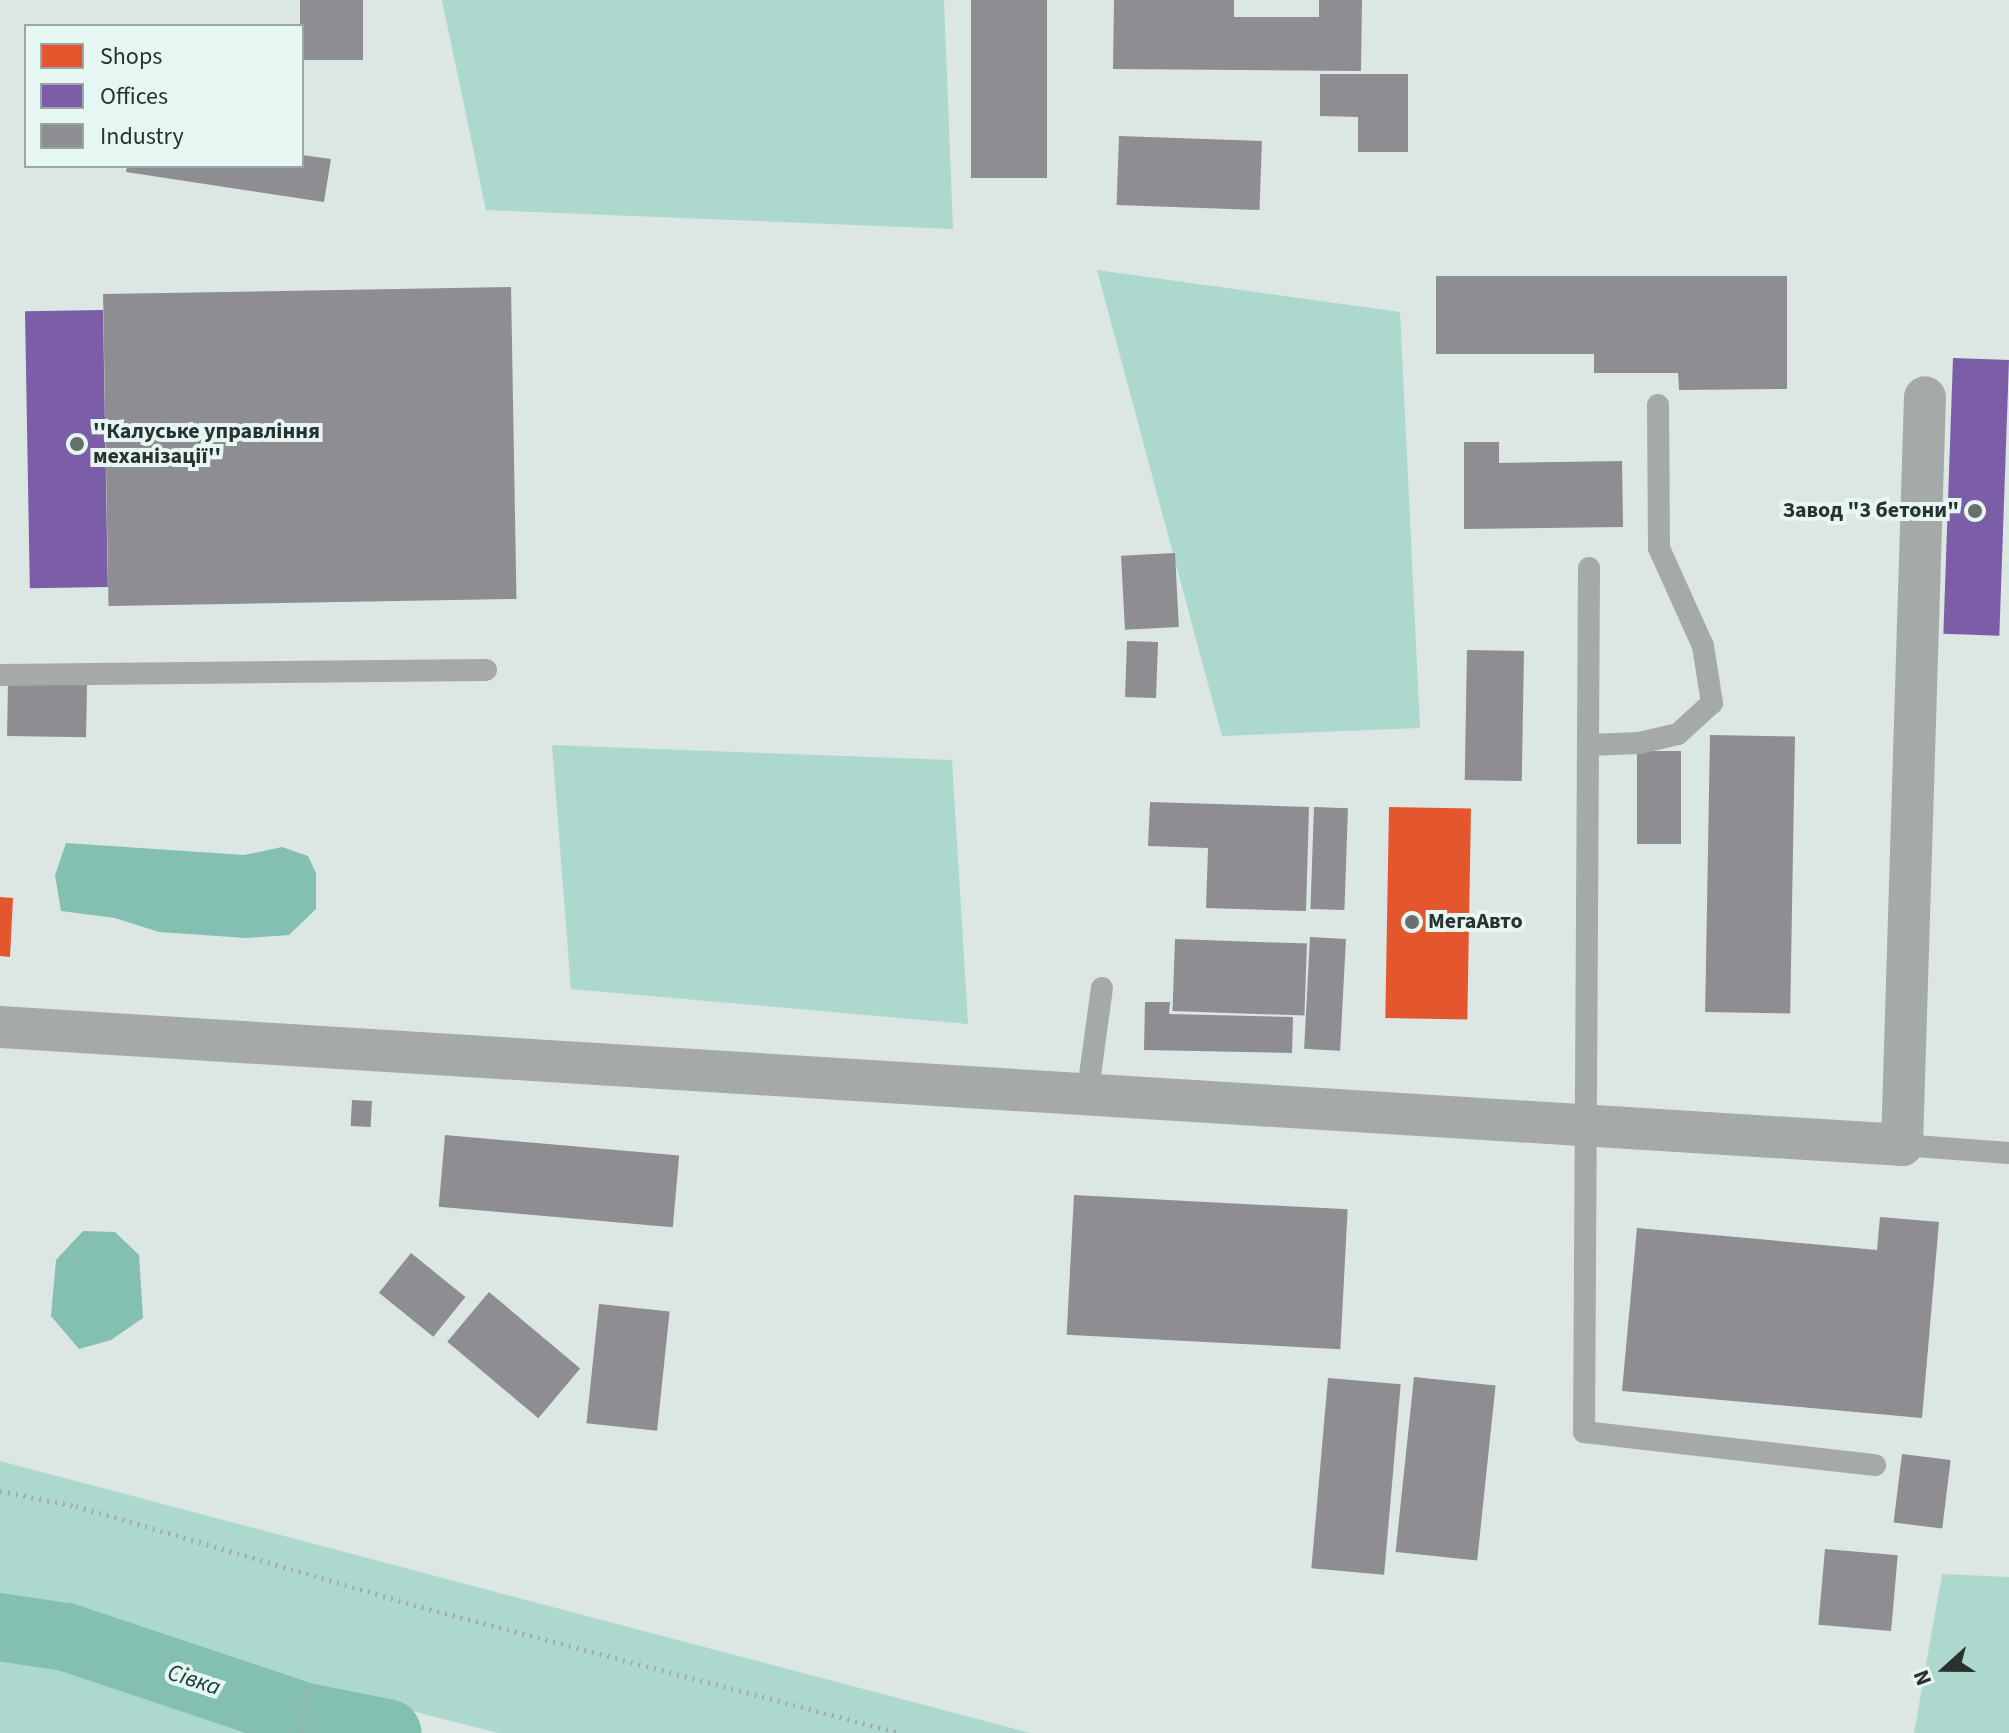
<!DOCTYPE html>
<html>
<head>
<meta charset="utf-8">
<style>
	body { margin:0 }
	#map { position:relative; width:2009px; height:1733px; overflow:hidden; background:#dce6e3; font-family:"Source Sans 3",sans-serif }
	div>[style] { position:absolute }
	.green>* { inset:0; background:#add8ce }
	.water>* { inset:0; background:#83c0b2 }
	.shops>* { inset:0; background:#e4572e; transform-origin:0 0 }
	.offices>* { inset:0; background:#7b5ea7; transform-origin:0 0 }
	.industry>* { inset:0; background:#8d8d92; transform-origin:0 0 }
	.river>* { height:68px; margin:-34px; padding:0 34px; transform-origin:34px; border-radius:34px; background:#83c0b2 }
	.path>* { height:5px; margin-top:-2.5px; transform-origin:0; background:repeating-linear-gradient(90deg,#a6abaa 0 2px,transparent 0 8px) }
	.service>* { height:22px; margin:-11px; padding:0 11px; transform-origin:11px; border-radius:11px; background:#a5aaa8 }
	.minor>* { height:42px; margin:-21px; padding:0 21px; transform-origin:21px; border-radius:21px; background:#a5aaa8 }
	.dots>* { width:22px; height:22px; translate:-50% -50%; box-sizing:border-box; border:4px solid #e6f6f2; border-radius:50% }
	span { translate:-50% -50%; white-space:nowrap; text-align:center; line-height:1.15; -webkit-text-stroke:8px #e6f6f2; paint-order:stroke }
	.poi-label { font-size:22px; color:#2a312f; font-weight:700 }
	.left { translate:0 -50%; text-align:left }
	.right { translate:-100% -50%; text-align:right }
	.water-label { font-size:24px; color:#1a4139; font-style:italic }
	.legend { position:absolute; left:24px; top:24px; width:280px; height:144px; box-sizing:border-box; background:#e6f6f2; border:2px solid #9ba7a4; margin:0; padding:10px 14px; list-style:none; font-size:24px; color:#2a312f }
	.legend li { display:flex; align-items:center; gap:16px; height:40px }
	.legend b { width:40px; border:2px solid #9ba7a4 }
	.north { position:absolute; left:1905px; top:1629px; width:80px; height:80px; -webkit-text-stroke:6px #e6f6f2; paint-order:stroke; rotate:249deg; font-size:22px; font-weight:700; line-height:32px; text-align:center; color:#2a312f }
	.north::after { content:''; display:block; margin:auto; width:28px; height:36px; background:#2a312f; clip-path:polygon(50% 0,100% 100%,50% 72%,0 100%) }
</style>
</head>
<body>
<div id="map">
	<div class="green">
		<i style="clip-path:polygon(442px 0,944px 0,953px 229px,486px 210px)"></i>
		<i style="clip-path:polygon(1097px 270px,1400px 312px,1420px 728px,1222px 736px)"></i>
		<i style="clip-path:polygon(552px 745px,952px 760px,968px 1024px,571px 989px)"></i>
		<i style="clip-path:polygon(0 1461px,1030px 1733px,498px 1733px,0 1606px)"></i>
		<i style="clip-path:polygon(1942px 1574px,2009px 1577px,2009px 1733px,1914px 1733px)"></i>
		<i style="clip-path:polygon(0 1649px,269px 1733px,0 1733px)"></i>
	</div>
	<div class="water">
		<i style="clip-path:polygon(66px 843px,244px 855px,282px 847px,308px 856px,316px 873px,316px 909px,289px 935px,246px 938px,159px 932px,115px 918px,61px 911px,55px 875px)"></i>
		<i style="clip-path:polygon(83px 1231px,115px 1232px,139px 1255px,143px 1318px,111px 1340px,79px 1349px,51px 1316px,56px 1260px)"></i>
	</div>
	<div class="shops">
		<i style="left:1389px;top:807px;width:82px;height:211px;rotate:1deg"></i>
		<i style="clip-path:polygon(0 897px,13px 898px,10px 957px,0 956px)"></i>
	</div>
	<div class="offices">
		<i style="left:103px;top:310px;width:277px;height:78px;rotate:89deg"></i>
		<i style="left:1953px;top:358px;width:56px;height:276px;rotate:2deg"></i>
	</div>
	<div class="industry">
		<i style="left:300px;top:0;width:63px;height:60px"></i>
		<i style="left:971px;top:0;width:76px;height:178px"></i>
		<i style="clip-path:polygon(1114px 0,1234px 0,1234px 17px,1319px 17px,1319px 0,1362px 0,1361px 71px,1113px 69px)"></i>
		<i style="clip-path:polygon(1320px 74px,1408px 74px,1408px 152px,1358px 152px,1358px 117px,1320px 116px)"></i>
		<i style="left:1119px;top:136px;width:143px;height:69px;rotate:2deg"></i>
		<i style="clip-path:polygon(302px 155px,331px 159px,324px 202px,126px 172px,127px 166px,302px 166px)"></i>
		<i style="clip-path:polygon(1436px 276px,1787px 276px,1787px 389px,1679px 390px,1678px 373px,1594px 373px,1594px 354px,1436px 354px)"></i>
		<i style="left:511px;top:287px;width:312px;height:408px;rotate:89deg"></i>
		<i style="clip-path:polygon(1464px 442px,1499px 442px,1499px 463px,1622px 461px,1623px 527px,1464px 529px)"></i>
		<i style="left:1175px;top:553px;width:74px;height:54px;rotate:87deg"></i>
		<i style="left:1127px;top:641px;width:31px;height:56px;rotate:2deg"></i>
		<i style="left:1467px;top:650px;width:57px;height:130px;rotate:1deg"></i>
		<i style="left:8px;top:682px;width:79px;height:54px;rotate:1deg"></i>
		<i style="left:1710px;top:735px;width:85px;height:277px;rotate:1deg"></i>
		<i style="left:1637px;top:751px;width:44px;height:93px"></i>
		<i style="clip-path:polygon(1150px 802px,1309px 807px,1306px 911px,1206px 908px,1208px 848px,1148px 846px)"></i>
		<i style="left:1314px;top:807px;width:34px;height:102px;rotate:2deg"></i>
		<i style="left:1310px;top:937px;width:36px;height:112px;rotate:3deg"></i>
		<i style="left:1175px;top:939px;width:132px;height:72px;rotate:2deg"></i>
		<i style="clip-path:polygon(1145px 1002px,1170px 1002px,1169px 1014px,1293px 1017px,1292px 1053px,1144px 1050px)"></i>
		<i style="left:352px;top:1100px;width:20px;height:26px;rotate:3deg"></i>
		<i style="left:445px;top:1135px;width:235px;height:72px;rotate:5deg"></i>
		<i style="left:1074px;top:1195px;width:274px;height:140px;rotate:3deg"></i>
		<i style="clip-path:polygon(1880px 1217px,1939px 1222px,1922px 1418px,1622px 1391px,1637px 1228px,1877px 1250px)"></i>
		<i style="left:411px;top:1253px;width:70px;height:51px;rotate:39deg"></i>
		<i style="left:489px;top:1292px;width:119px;height:65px;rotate:40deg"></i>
		<i style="left:599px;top:1304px;width:71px;height:120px;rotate:6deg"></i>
		<i style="left:1414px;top:1377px;width:82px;height:176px;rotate:6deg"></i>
		<i style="left:1328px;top:1378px;width:73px;height:191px;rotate:5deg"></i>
		<i style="left:1902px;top:1454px;width:49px;height:69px;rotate:7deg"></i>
		<i style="left:1825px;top:1549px;width:73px;height:76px;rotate:5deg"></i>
	</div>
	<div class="river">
		<i style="left:0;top:1627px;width:67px;rotate:8.6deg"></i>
		<i style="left:66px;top:1637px;width:252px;rotate:18.5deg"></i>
		<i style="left:305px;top:1717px;width:84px;rotate:11deg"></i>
	</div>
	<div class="path">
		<i style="left:0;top:1491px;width:77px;rotate:11.2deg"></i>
		<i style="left:76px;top:1506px;width:352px;rotate:16.3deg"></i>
		<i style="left:414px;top:1605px;width:504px;rotate:14.73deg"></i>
		<i style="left:301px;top:1733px;width:49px;rotate:-81.9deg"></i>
	</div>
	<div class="service">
		<i style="left:1589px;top:568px;width:864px;rotate:90.33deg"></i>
		<i style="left:1584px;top:1432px;width:293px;rotate:6.5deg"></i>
		<i style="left:0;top:675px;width:486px;rotate:-0.6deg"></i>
		<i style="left:1589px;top:745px;width:50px;rotate:-2.3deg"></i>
		<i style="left:1639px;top:743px;width:40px;rotate:-13deg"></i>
		<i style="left:1678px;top:734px;width:46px;rotate:-42.4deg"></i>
		<i style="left:1712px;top:703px;width:58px;rotate:-99deg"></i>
		<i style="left:1703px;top:646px;width:107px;rotate:-114.2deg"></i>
		<i style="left:1659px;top:548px;width:143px;rotate:-90.4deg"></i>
		<i style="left:1087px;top:1097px;width:110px;rotate:-82.2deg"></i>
		<i style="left:1902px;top:1145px;width:107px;rotate:4.3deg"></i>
	</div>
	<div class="minor">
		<i style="left:0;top:1027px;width:1906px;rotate:3.55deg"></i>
		<i style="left:1902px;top:1145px;width:748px;rotate:-88.24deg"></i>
	</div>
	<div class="dots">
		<i style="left:77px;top:444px;background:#68706e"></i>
		<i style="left:1975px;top:511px;background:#68706e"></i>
		<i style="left:1412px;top:922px;background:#68706e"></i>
	</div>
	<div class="poi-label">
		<span class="left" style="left:93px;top:444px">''Калуське управління<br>механізації''</span>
		<span class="right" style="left:1959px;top:511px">Завод "3 бетони"</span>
		<span class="left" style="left:1428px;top:922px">МегаАвто</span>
	</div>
	<div class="water-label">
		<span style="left:194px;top:1680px;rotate:18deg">Сівка</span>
	</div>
	<ul class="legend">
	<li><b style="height:22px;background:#e4572e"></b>Shops</li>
	<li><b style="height:22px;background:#7b5ea7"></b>Offices</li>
	<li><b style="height:22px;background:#8d8d92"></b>Industry</li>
	</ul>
	<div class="north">N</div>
</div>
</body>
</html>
